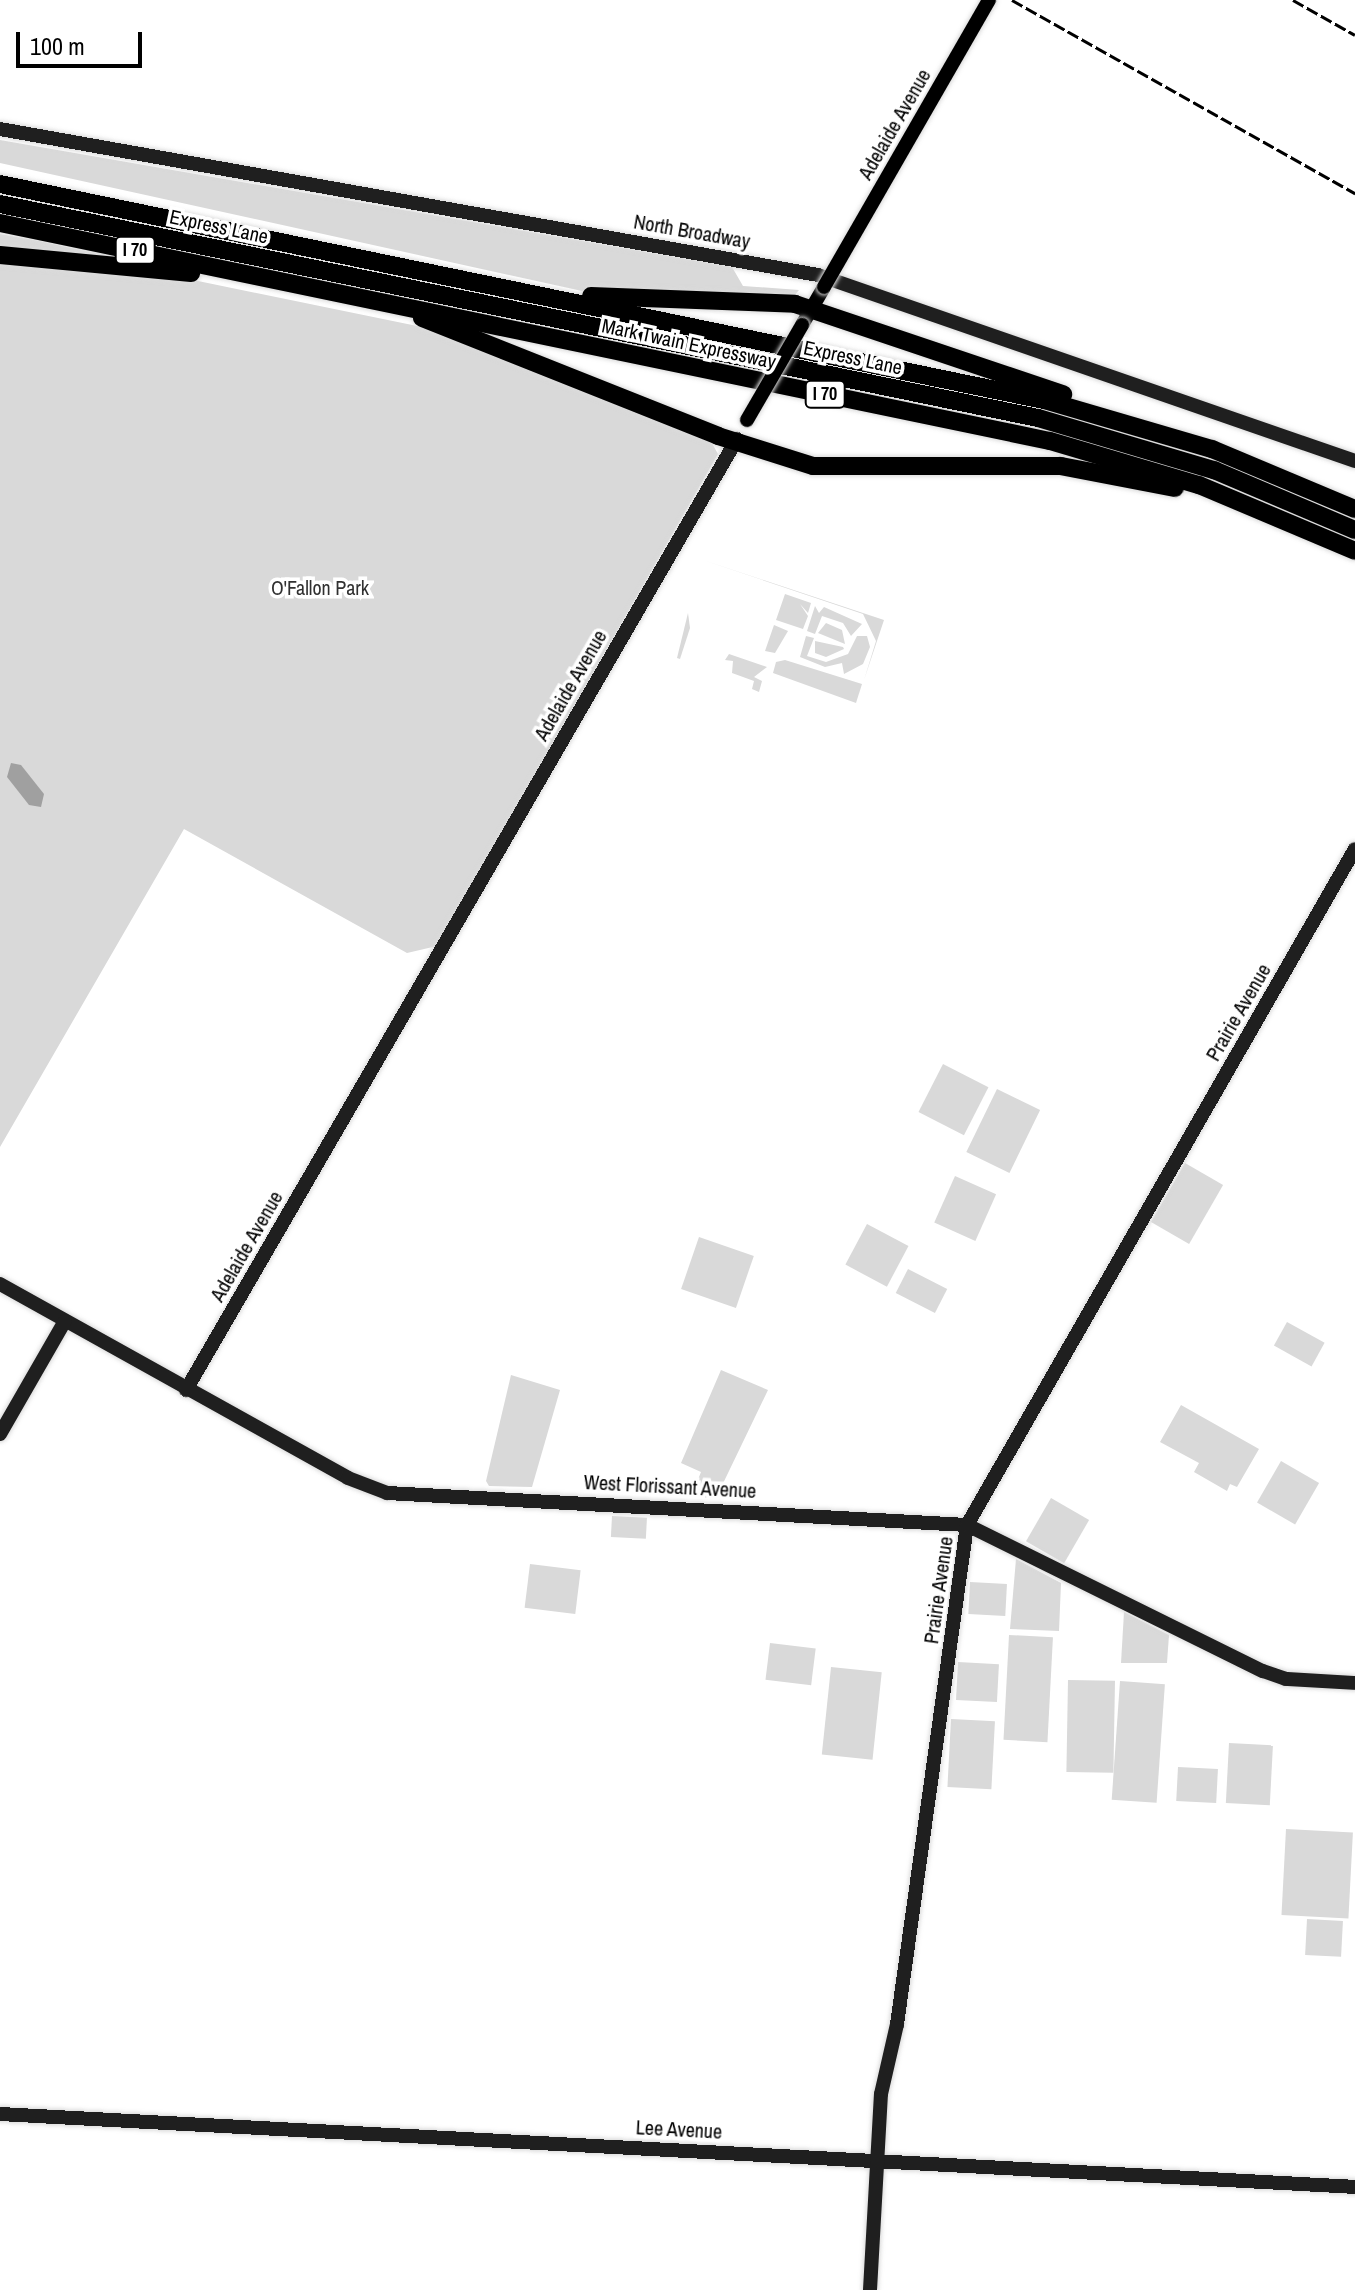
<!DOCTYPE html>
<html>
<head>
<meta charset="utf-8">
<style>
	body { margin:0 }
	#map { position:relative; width:1355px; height:2290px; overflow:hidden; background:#fff; font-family:"Archivo Narrow",sans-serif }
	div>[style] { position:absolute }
	.green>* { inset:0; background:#d9d9d9; transform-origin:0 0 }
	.water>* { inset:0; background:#a0a0a0 }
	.roads { filter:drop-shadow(0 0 2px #dbdbdb) drop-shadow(0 0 2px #dbdbdb) }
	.secondary>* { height:14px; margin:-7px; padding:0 7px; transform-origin:7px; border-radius:7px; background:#1f1f1f }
	.primary>* { height:14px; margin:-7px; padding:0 7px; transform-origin:7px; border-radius:7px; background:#000 }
	.highway>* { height:18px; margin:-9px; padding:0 9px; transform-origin:9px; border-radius:9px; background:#000 }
	.rail>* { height:3px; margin-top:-1.5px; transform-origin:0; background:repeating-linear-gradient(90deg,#000 0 12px,transparent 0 16px) }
	.bridges { filter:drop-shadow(0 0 2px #dbdbdb) drop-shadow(0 0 2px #dbdbdb) }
	.primary-bridge>* { height:14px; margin:-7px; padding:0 7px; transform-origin:7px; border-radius:7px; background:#000 }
	span { translate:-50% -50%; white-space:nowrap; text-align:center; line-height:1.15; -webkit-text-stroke:7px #fff; paint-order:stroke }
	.shield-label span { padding:2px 6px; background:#fff; border:2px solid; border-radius:6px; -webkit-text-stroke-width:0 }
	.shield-label { font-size:18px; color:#000; font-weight:700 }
	.street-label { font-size:20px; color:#000 }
	.park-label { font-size:20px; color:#303030 }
	.scale { position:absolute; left:16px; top:32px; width:126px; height:36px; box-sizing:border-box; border:4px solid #000; border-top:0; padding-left:10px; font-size:24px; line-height:28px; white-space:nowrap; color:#000; -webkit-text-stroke:6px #fff; paint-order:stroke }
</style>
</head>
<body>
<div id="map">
	<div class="green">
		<i style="clip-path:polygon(0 140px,732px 267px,743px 286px,799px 290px,794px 296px,628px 296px,582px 291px,0 163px)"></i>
		<i style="clip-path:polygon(0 234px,39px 241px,139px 263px,0 249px)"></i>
		<i style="clip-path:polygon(0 262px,169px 275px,422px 327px,708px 436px,718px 454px,437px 946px,407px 953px,184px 829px,0 1147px)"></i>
		<i style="clip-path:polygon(700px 559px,884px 620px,864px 680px,876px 641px,863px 614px)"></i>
		<i style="clip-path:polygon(785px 594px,811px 603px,808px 613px,800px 604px,808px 616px,803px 629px,776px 620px)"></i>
		<i style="clip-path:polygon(815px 606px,819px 613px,824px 607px,862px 624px,851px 636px,843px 623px,822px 616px,815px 634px,807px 631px)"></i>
		<i style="clip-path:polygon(688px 613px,690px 628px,680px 659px,677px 658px)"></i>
		<i style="clip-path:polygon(826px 623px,842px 630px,845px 644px,818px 633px)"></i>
		<i style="clip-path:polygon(774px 625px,788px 631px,775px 653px,765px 651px)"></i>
		<i style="clip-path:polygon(806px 636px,814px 638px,807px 656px,826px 662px,848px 654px,857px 636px,867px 636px,870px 647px,863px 664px,844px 674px,842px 663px,825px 667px,800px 657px)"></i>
		<i style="clip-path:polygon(815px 641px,843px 647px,844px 649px,826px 657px,815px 653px)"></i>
		<i style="clip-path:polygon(729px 654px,767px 667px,754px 677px,762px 681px,759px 692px,752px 689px,754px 681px,732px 673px,733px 661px,725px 660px)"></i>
		<i style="clip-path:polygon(785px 660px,862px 684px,856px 703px,773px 673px,776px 662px)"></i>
		<i style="left:943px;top:1064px;width:51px;height:54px;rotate:27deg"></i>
		<i style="left:997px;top:1089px;width:48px;height:70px;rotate:26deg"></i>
		<i style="left:1185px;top:1163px;width:44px;height:68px;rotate:30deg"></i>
		<i style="left:955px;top:1176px;width:45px;height:51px;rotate:24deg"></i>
		<i style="left:867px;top:1224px;width:47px;height:46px;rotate:28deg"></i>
		<i style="left:699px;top:1237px;width:58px;height:55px;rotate:19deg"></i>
		<i style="left:908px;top:1269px;width:44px;height:27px;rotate:27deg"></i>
		<i style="left:1287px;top:1322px;width:43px;height:27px;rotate:29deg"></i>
		<i style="clip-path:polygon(721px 1370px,768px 1390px,716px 1498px,691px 1497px,701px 1472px,681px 1463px)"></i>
		<i style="clip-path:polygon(511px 1375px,560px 1390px,532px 1487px,489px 1486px,486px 1481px)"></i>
		<i style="clip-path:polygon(1181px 1405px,1259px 1449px,1237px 1487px,1230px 1484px,1227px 1491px,1194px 1472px,1199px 1463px,1160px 1442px)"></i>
		<i style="left:1281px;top:1461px;width:44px;height:48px;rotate:30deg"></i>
		<i style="left:1051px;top:1498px;width:44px;height:50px;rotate:30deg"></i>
		<i style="left:612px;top:1516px;width:35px;height:21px;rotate:3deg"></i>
		<i style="clip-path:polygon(1016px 1559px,1061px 1583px,1059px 1631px,1010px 1629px)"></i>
		<i style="left:530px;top:1564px;width:51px;height:44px;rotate:7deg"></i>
		<i style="left:970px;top:1582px;width:37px;height:32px;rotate:3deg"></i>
		<i style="clip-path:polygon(1124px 1612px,1169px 1635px,1167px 1663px,1121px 1663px)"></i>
		<i style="left:1009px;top:1635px;width:44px;height:105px;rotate:3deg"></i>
		<i style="left:770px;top:1643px;width:46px;height:37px;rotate:7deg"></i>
		<i style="left:958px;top:1662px;width:41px;height:38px;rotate:3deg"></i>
		<i style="left:831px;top:1667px;width:51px;height:88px;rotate:6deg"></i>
		<i style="left:1068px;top:1680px;width:47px;height:92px;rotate:1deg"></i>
		<i style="left:1120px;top:1681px;width:45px;height:119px;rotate:4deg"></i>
		<i style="left:951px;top:1719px;width:44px;height:68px;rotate:3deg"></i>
		<i style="left:1229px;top:1743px;width:44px;height:60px;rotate:3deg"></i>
		<i style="left:1178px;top:1767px;width:40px;height:34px;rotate:3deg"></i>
		<i style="left:1286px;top:1829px;width:67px;height:86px;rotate:3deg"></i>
		<i style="left:1307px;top:1919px;width:36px;height:36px;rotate:3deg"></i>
	</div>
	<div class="water">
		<i style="clip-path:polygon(11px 763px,21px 765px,44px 794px,41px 807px,29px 805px,7px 777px)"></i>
	</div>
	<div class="roads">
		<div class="secondary">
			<i style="left:0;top:129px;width:831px;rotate:10.12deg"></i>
			<i style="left:818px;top:275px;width:568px;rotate:19.1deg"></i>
			<i style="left:0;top:1284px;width:398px;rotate:29.1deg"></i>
			<i style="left:348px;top:1478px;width:42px;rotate:21deg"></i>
			<i style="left:387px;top:1493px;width:581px;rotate:3.16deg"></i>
			<i style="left:967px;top:1525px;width:330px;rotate:26.3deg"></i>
			<i style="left:1263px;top:1671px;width:24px;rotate:19deg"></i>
			<i style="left:1286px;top:1679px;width:69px;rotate:3.3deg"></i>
			<i style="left:186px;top:1390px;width:1099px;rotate:-59.91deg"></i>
			<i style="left:0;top:1434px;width:130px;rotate:-60.1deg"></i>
			<i style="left:0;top:2114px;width:1357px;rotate:3.08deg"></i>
			<i style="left:870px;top:2290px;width:196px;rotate:-86.8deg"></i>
			<i style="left:881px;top:2094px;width:72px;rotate:-77.1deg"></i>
			<i style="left:897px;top:2024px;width:504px;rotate:-82.01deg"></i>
			<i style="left:967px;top:1525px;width:779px;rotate:-60.15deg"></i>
		</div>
		<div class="primary">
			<i style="left:802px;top:325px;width:44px;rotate:-59.9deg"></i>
		</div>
		<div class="highway">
			<i style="left:0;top:184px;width:1066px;rotate:11.69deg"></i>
			<i style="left:1044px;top:400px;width:175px;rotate:16.3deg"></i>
			<i style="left:1212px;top:449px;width:155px;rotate:22.8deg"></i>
			<i style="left:0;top:204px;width:1060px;rotate:11.65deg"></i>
			<i style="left:1038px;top:418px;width:184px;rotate:16.5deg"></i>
			<i style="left:1214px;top:470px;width:153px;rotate:23.1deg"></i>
			<i style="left:0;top:223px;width:1072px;rotate:11.73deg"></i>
			<i style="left:1050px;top:441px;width:155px;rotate:16.5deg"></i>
			<i style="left:1199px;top:485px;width:169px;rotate:22.9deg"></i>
			<i style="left:0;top:255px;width:192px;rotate:5.4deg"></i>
			<i style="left:591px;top:296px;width:204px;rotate:2.2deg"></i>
			<i style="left:795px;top:304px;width:283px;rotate:18.6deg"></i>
			<i style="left:422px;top:318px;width:319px;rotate:21.7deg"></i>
			<i style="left:718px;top:436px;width:100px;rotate:17.5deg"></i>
			<i style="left:813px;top:466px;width:248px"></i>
			<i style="left:1061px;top:466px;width:116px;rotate:10.9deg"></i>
		</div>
	</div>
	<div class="rail">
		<i style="left:1012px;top:0;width:394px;rotate:29.4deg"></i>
		<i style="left:1293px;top:0;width:71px;rotate:29.4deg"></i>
	</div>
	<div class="bridges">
		<div class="primary-bridge">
			<i style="left:824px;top:287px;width:331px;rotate:-60.1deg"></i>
			<i style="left:747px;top:420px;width:110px;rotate:-59.9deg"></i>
		</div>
	</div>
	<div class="shield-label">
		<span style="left:135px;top:250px">I 70</span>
		<span style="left:825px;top:394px">I 70</span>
	</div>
	<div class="street-label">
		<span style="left:894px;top:124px;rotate:-60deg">Adelaide Avenue</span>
		<span style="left:219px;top:226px;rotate:12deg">Express Lane</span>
		<span style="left:692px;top:231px;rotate:10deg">North Broadway</span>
		<span style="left:689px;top:343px;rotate:12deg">Mark Twain Expressway</span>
		<span style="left:853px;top:357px;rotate:12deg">Express Lane</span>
		<span style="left:570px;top:685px;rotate:-60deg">Adelaide Avenue</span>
		<span style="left:1238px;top:1012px;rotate:-60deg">Prairie Avenue</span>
		<span style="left:246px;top:1246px;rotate:-60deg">Adelaide Avenue</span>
		<span style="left:670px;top:1486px;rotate:3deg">West Florissant Avenue</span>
		<span style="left:938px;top:1590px;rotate:-82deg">Prairie Avenue</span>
		<span style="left:679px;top:2129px;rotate:3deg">Lee Avenue</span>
	</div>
	<div class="park-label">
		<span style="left:320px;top:587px">O'Fallon Park</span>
	</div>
	<div class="scale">100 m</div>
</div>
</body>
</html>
